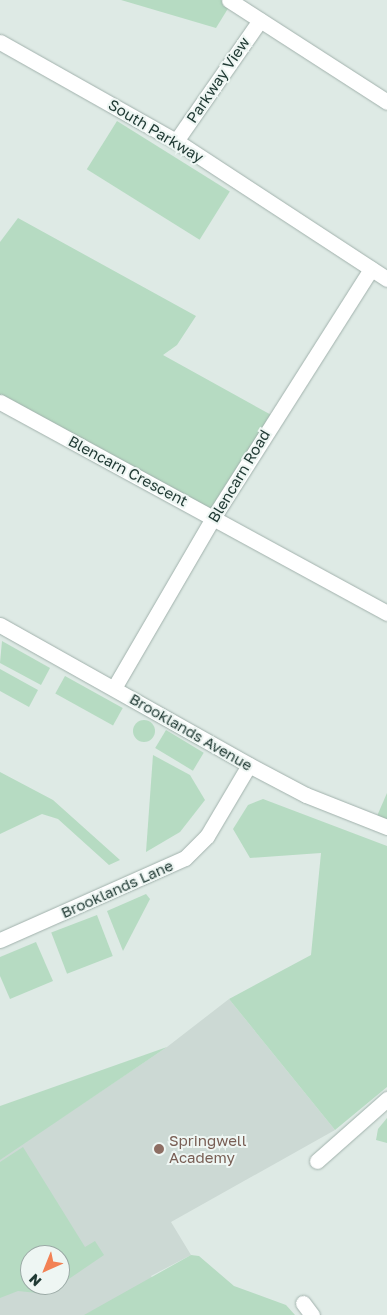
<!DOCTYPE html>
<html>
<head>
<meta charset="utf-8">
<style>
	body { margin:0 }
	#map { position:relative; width:387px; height:1315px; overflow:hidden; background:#deeae5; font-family:"Golos Text",sans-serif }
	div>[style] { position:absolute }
	.built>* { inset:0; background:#ccd9d4 }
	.green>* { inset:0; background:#b6dbc2; transform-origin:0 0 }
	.round { border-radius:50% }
	.roads { filter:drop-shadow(0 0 1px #a1b1ac) drop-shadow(0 0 1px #a1b1ac) }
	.minor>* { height:15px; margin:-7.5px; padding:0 7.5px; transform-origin:7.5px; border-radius:7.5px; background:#fff }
	.dots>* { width:14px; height:14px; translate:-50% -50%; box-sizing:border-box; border:2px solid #eef6f3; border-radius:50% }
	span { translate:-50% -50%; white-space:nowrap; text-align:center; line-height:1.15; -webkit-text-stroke:4px #eef6f3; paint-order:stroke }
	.street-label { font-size:15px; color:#1f3933 }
	.education-label { font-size:15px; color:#785e54 }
	.left { translate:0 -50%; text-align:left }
	.north { position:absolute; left:20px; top:1245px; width:50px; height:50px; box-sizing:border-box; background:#eef6f3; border:1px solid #9baaa6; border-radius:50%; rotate:224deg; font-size:14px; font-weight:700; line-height:20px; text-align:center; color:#1f3933 }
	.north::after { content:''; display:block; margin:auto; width:18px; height:22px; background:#f28154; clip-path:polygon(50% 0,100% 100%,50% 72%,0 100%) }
</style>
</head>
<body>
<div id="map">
	<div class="built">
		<i style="clip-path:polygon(evenodd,229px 999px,335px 1130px,171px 1222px,191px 1255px,151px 1276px,180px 1315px,0 1315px,0 1159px,167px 1047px,229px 999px,30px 1255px,60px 1255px,60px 1285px,30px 1285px,30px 1255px)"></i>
	</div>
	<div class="green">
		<i style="clip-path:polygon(121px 0,229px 0,232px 2px,216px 28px)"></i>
		<i style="left:117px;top:121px;width:133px;height:57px;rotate:32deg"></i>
		<i style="clip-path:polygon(18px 218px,196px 316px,177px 345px,163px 355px,275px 417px,213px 518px,0 402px,0 242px)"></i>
		<i style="clip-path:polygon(2px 641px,50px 668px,41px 685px,0 663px)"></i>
		<i style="clip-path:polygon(0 669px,38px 690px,29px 707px,0 691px)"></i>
		<i style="left:65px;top:676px;width:66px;height:20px;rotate:29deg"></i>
		<i class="round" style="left:133px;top:720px;width:22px;height:22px"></i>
		<i style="left:166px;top:730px;width:44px;height:21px;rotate:31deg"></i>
		<i style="clip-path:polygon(153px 755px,190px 775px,205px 800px,180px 832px,146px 852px)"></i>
		<i style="clip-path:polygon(0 772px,53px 800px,120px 860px,109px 865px,58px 819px,42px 814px,0 834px)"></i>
		<i style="clip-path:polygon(387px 793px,387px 827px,374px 823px)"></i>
		<i style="clip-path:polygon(263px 799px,387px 846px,387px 1087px,335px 1130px,229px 999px,311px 955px,321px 853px,250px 858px,233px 829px,248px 805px)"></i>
		<i style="clip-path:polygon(146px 894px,150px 899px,123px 951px,107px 911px)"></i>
		<i style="left:97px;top:915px;width:44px;height:49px;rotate:69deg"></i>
		<i style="clip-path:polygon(36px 942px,53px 981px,10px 999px,0 976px,0 957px)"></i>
		<i style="clip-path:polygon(167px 1047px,0 1160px,0 1106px)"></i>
		<i style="clip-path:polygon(387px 1118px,387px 1143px,376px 1140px,378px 1129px)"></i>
		<i style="clip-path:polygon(23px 1147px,85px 1247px,95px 1241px,104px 1255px,60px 1285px,60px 1255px,30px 1255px,30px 1285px,60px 1285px,47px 1294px,18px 1291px,0 1298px,0 1162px)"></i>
		<i style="clip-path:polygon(191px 1255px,199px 1256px,234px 1286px,286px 1305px,295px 1315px,84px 1315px)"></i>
	</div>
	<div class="roads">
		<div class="minor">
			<i style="left:229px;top:0;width:188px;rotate:32.8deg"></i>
			<i style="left:0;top:42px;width:202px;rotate:29.4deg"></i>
			<i style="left:176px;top:141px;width:252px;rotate:33.2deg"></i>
			<i style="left:176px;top:141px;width:147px;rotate:-55.2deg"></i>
			<i style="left:0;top:402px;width:441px;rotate:28.6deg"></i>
			<i style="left:0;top:625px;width:286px;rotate:29.3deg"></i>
			<i style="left:249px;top:765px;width:64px;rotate:27.8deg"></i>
			<i style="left:306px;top:795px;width:87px;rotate:21.6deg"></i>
			<i style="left:114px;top:688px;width:197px;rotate:-59.8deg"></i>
			<i style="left:213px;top:518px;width:295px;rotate:-57.6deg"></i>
			<i style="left:0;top:940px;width:202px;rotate:-23.9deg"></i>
			<i style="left:185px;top:858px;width:31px;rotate:-45deg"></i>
			<i style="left:207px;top:836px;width:82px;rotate:-59.4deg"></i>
			<i style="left:317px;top:1161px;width:94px;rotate:-41.5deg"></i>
			<i style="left:303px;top:1303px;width:15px;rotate:53deg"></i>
		</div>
	</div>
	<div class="dots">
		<i style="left:159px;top:1149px;background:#8d6e63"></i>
	</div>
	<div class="street-label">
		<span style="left:218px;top:80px;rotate:-56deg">Parkway View</span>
		<span style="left:156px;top:131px;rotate:31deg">South Parkway</span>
		<span style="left:128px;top:471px;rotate:28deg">Blencarn Crescent</span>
		<span style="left:239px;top:476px;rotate:-59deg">Blencarn Road</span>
		<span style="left:191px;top:732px;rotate:30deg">Brooklands Avenue</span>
		<span style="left:117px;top:889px;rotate:-24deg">Brooklands Lane</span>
	</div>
	<div class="education-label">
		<span class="left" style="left:169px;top:1149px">Springwell<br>Academy</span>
	</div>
	<div class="north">N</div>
</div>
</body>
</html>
